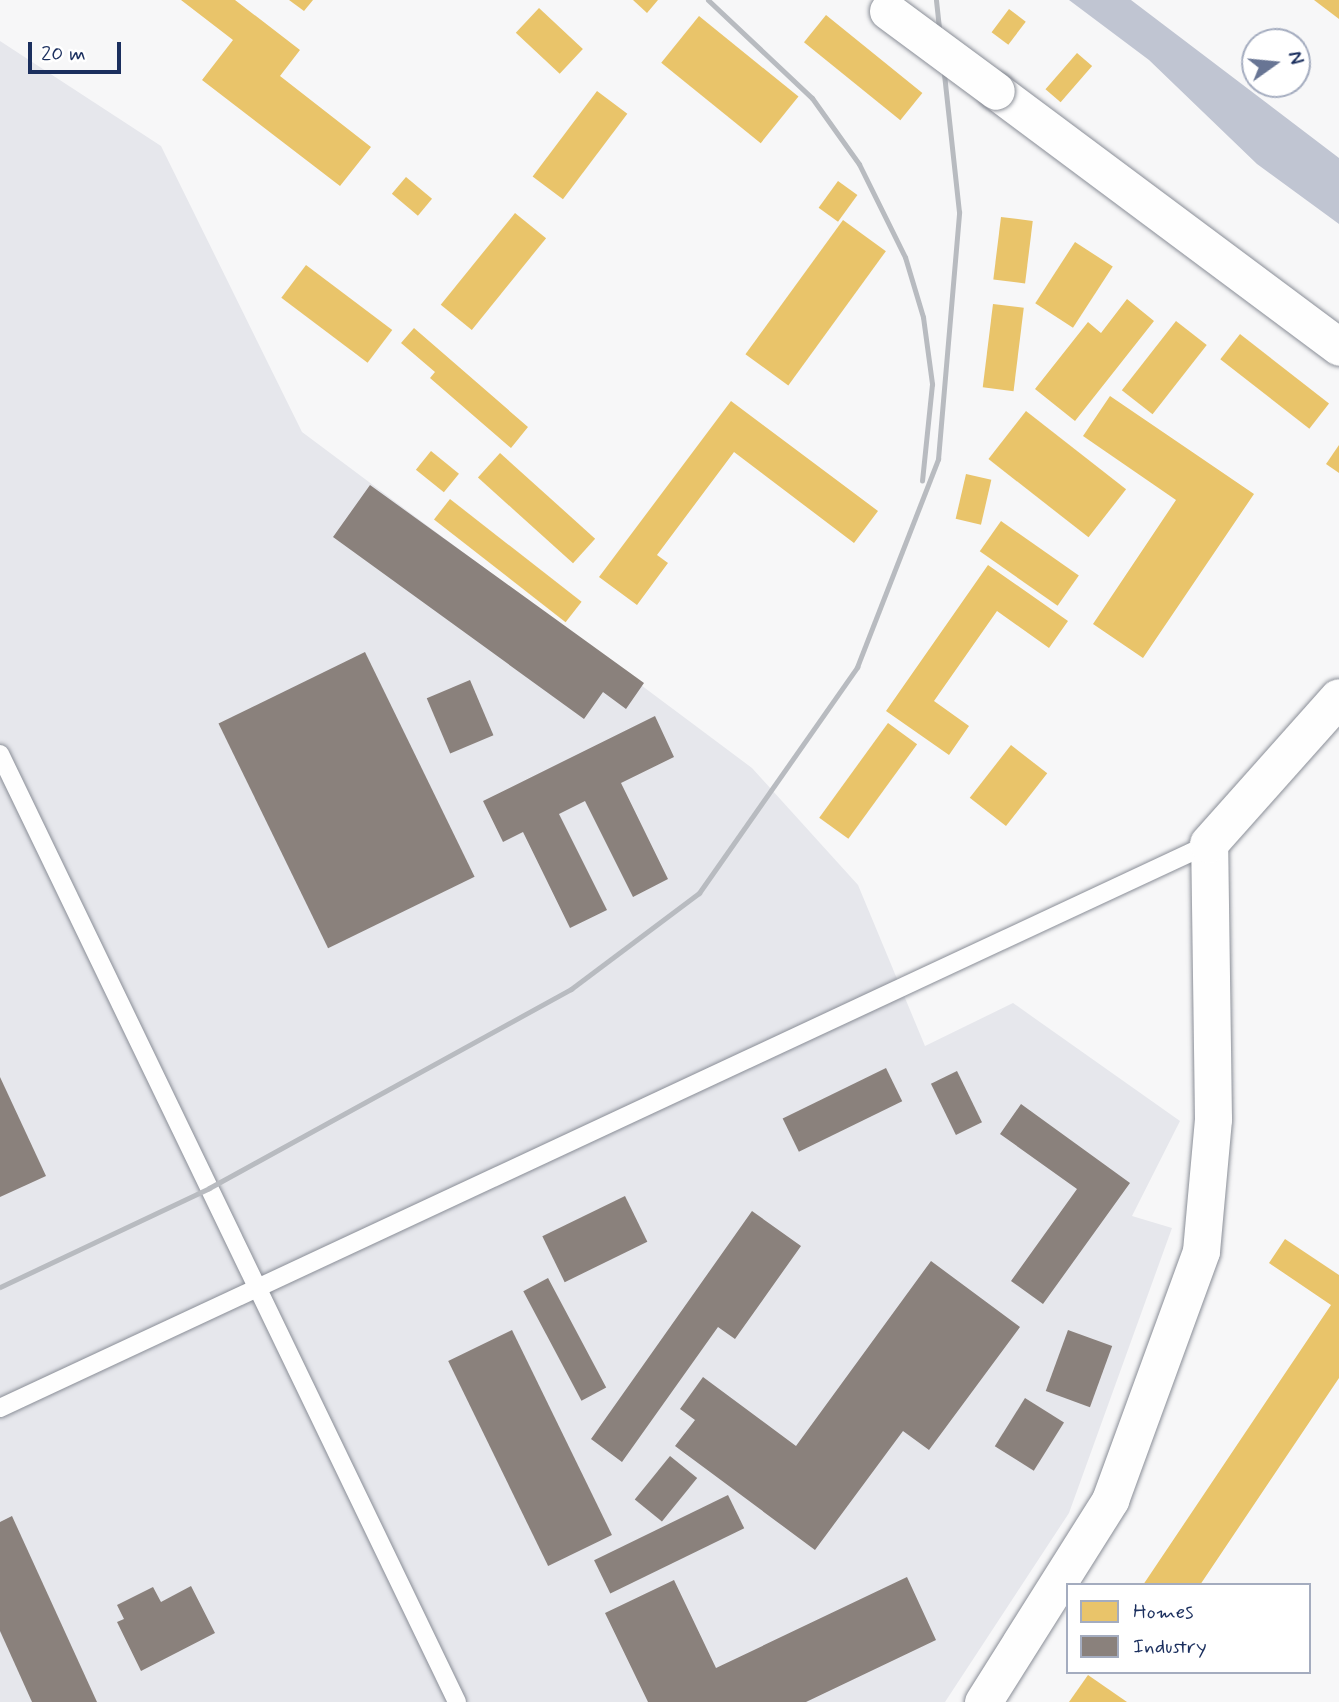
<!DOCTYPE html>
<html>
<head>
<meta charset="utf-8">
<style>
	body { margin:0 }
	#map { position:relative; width:1339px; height:1702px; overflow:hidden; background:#f7f7f8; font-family:Mynerve,sans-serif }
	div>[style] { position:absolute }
	.built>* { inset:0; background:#e6e7ec }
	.water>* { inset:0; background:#c0c5d2 }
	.homes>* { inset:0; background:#e9c46a; transform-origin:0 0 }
	.industry>* { inset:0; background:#8a817c; transform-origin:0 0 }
	.roads { filter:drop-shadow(0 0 2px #8a8e97) drop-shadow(0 0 2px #8a8e97) }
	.service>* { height:18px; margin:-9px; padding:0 9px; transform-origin:9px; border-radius:9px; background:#fefefe }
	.minor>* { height:37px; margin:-18.5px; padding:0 18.5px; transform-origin:18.5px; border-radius:18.5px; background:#fefefe }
	.tertiary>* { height:38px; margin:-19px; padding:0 19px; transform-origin:19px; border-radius:19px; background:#fefefe }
	.rail>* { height:5px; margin:-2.5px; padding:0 2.5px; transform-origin:2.5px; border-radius:2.5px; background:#b8bbc0 }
	.bridges { filter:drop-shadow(0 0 2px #8a8e97) drop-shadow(0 0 2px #8a8e97) }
	.minor-bridge>* { height:37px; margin:-18.5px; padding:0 18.5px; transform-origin:18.5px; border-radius:18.5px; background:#fefefe }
	span { translate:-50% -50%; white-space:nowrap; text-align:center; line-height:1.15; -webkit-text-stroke:7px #fff; paint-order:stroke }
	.legend { position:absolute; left:1066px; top:1583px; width:245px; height:91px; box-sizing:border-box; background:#fff; border:2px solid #a4acbf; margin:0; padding:9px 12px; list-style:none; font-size:21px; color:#1b2f5e }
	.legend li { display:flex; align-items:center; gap:14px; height:35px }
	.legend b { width:35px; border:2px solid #a4acbf }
	.north { position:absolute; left:1241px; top:28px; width:70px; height:70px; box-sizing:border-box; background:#fff; border:2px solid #a4acbf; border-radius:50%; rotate:75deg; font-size:19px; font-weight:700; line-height:28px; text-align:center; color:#1b2f5e }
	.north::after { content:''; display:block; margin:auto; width:24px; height:32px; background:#687594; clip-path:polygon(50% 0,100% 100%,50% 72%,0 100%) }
	.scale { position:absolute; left:28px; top:42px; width:93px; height:32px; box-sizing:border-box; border:4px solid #1b2f5e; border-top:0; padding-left:9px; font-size:21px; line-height:24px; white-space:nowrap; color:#1b2f5e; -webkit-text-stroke:5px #fff; paint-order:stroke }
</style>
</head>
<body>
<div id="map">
	<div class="built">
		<i style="clip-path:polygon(0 41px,161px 146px,302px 432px,752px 768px,858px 885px,925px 1046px,1013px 1003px,1180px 1121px,1132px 1216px,1172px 1228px,1069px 1513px,945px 1702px,0 1702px)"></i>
	</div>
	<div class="water">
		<i style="clip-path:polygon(1069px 0,1131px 0,1339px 158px,1339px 224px,1257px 164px,1149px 60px)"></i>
	</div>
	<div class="homes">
		<i style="clip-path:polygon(181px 0,235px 0,300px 50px,280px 76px,371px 147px,340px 186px,202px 80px,233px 40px)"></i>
		<i style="clip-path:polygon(289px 0,313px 0,304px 11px)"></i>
		<i style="clip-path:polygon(633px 0,658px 0,647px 13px)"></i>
		<i style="clip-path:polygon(1314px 0,1339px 0,1339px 19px)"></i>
		<i style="left:539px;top:8px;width:60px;height:34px;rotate:43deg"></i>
		<i style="left:1009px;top:9px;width:21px;height:29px;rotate:37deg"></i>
		<i style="left:826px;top:15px;width:124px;height:35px;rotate:39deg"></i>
		<i style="left:699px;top:16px;width:128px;height:60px;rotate:39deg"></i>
		<i style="left:1077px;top:53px;width:20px;height:48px;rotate:41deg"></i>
		<i style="left:597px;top:91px;width:38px;height:107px;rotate:37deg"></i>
		<i style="left:406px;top:177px;width:34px;height:22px;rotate:40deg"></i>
		<i style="left:838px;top:181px;width:24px;height:33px;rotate:36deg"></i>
		<i style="left:515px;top:213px;width:40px;height:118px;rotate:39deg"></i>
		<i style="left:1001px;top:217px;width:32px;height:63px;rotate:7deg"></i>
		<i style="left:843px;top:220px;width:53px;height:166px;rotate:36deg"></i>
		<i style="left:1075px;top:242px;width:45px;height:73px;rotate:33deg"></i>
		<i style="left:306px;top:265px;width:108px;height:41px;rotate:37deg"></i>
		<i style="clip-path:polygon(1127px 299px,1154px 321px,1075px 421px,1035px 389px,1088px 322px,1101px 333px)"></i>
		<i style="left:993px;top:304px;width:31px;height:84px;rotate:7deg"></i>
		<i style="left:1176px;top:321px;width:39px;height:88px;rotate:38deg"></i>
		<i style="clip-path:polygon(414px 328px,528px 427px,511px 448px,430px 378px,435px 372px,401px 343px)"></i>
		<i style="left:1240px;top:334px;width:113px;height:32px;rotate:38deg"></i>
		<i style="clip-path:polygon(1110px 396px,1254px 494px,1143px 658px,1093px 624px,1176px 500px,1083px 436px)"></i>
		<i style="clip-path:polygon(731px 401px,878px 511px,854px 543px,734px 452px,657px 555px,668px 563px,637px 605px,599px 577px)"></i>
		<i style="left:1026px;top:411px;width:127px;height:61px;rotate:38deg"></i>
		<i style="clip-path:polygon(1339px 445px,1339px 473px,1326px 464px)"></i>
		<i style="left:431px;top:451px;width:36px;height:24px;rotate:39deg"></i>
		<i style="left:500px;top:453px;width:128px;height:33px;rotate:42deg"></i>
		<i style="left:966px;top:474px;width:26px;height:46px;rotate:13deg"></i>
		<i style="left:450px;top:499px;width:167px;height:26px;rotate:38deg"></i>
		<i style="left:1001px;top:521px;width:95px;height:37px;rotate:35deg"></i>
		<i style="clip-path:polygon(988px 565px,1068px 621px,1049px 648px,997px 611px,934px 701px,969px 726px,949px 755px,886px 711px)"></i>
		<i style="left:888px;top:723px;width:36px;height:117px;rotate:36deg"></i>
		<i style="left:1011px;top:745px;width:46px;height:67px;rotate:38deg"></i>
		<i style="clip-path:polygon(1285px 1239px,1339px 1275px,1339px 1378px,1200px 1585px,1143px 1585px,1331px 1305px,1269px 1263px)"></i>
		<i style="clip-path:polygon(1088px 1675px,1127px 1702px,1069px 1702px)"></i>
	</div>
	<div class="industry">
		<i style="clip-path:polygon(370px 485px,644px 683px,626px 709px,603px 692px,584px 719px,333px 537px)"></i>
		<i style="left:365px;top:652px;width:250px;height:163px;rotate:64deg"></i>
		<i style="left:470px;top:680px;width:60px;height:47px;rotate:67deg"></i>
		<i style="clip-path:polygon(655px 716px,674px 757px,621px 783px,668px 879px,633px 897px,585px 801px,559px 814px,607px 910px,570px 928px,523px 832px,503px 842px,483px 801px)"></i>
		<i style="left:886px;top:1068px;width:37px;height:115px;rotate:64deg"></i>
		<i style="left:957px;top:1071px;width:57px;height:29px;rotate:64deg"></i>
		<i style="clip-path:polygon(0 1077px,46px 1176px,0 1197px)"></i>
		<i style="clip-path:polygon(1021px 1104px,1130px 1183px,1043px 1304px,1011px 1281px,1077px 1189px,1000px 1134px)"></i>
		<i style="left:625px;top:1196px;width:51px;height:92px;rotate:64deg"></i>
		<i style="clip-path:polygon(752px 1211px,801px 1246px,735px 1339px,718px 1327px,622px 1462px,591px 1439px)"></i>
		<i style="clip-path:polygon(931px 1261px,1020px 1327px,929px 1450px,903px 1431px,815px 1550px,675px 1446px,695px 1420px,680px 1409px,703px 1377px,796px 1446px)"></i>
		<i style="left:548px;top:1278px;width:124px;height:28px;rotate:62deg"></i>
		<i style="left:512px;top:1330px;width:228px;height:71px;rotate:64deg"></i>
		<i style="left:1068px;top:1330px;width:47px;height:65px;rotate:20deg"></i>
		<i style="left:1025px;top:1398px;width:46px;height:57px;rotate:32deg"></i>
		<i style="left:670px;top:1456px;width:35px;height:56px;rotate:39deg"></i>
		<i style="left:728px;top:1495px;width:37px;height:149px;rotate:64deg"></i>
		<i style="clip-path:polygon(12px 1516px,97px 1702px,32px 1702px,0 1631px,0 1522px)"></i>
		<i style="clip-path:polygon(907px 1577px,936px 1640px,806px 1702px,648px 1702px,605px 1613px,674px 1580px,716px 1668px)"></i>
		<i style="clip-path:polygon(191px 1586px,215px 1633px,141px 1671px,117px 1622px,124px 1619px,117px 1605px,153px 1587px,161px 1602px)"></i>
	</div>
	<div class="roads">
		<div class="service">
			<i style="left:0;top:754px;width:1052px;rotate:64.26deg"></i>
			<i style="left:0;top:1408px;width:1334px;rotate:-25.01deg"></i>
		</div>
		<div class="minor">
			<i style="left:996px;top:91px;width:428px;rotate:36.7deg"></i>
			<i style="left:983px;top:1702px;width:239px;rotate:-57.8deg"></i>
			<i style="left:1110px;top:1500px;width:265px;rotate:-69.9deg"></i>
			<i style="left:1201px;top:1251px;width:133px;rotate:-84.8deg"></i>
			<i style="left:1213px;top:1119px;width:275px;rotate:-90.8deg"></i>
		</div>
		<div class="tertiary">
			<i style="left:1209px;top:844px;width:195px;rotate:-48.3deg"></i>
		</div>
	</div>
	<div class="rail">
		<i style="left:708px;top:0;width:143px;rotate:43.3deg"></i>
		<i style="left:812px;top:98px;width:81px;rotate:54.5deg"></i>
		<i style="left:859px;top:164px;width:104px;rotate:63.7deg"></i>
		<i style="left:905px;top:257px;width:63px;rotate:73.3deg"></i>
		<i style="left:923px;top:317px;width:68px;rotate:82.3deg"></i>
		<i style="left:932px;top:384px;width:97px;rotate:95.9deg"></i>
		<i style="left:0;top:1287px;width:231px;rotate:-25.3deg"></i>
		<i style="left:209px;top:1188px;width:413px;rotate:-28.8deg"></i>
		<i style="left:571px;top:989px;width:160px;rotate:-36.9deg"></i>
		<i style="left:699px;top:893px;width:276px;rotate:-55deg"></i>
		<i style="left:857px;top:667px;width:223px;rotate:-68.7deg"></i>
		<i style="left:938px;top:459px;width:248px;rotate:-85.1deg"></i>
		<i style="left:959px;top:212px;width:213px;rotate:-96.2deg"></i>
	</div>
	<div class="bridges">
		<div class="minor-bridge">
			<i style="left:888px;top:11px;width:134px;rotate:36.5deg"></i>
		</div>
	</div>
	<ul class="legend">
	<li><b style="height:19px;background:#e9c46a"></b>Homes</li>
	<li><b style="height:19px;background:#8a817c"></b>Industry</li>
	</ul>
	<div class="north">N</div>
	<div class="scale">20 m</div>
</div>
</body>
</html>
